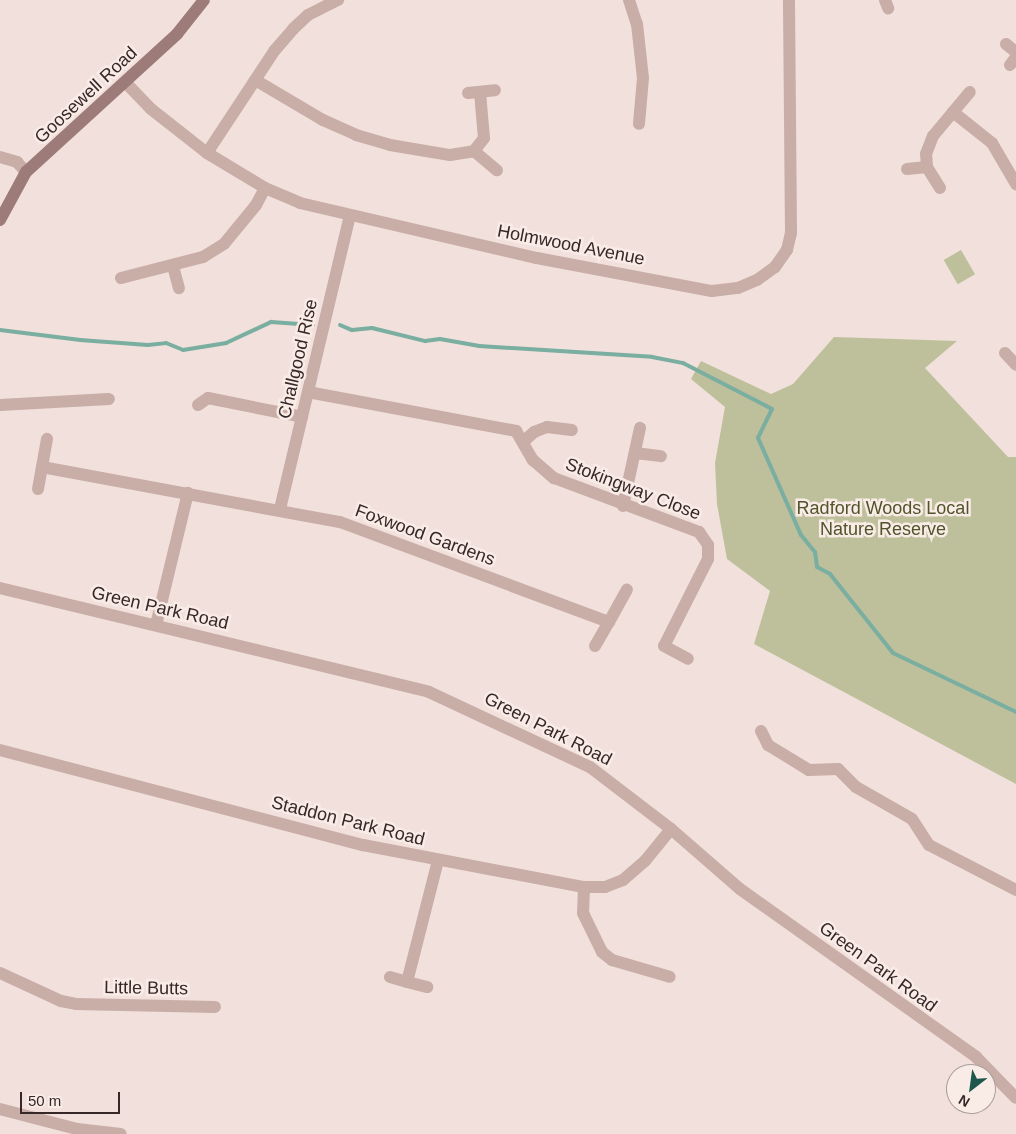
<!DOCTYPE html>
<html>
<head>
<meta charset="utf-8">
<style>
	body { margin:0 }
	#map { position:relative; width:1016px; height:1134px; overflow:hidden; background:#f1e0db; font-family:Arial,sans-serif }
	div>[style] { position:absolute }
	.green>* { inset:0; background:#bec09b; transform-origin:0 0 }
	.stream>* { height:4px; margin:-2px; padding:0 2px; transform-origin:2px; border-radius:2px; background:#7aaea1 }
	.street>* { height:12px; margin:-6px; padding:0 6px; transform-origin:6px; border-radius:6px; background:#c9ada7 }
	.secondary>* { height:12px; margin:-6px; padding:0 6px; transform-origin:6px; border-radius:6px; background:#9d7b78 }
	span { translate:-50% -50%; white-space:nowrap; text-align:center; line-height:1.15; -webkit-text-stroke:5px #f9ece7; paint-order:stroke }
	.street-label { font-size:18px; color:#362827 }
	.park-label { font-size:18px; color:#51542b }
	.north { position:absolute; left:946px; top:1064px; width:50px; height:50px; box-sizing:border-box; background:#f9ece7; border:1px solid #ab9e9a; border-radius:50%; rotate:210deg; font-size:14px; font-weight:700; line-height:20px; text-align:center; color:#362827 }
	.north::after { content:''; display:block; margin:auto; width:18px; height:22px; background:#1d574a; clip-path:polygon(50% 0,100% 100%,50% 72%,0 100%) }
	.scale { position:absolute; left:20px; top:1092px; width:100px; height:22px; box-sizing:border-box; border:2px solid #362827; border-top:0; padding-left:6px; font-size:15px; line-height:18px; white-space:nowrap; color:#362827; -webkit-text-stroke:4px #f9ece7; paint-order:stroke }
</style>
</head>
<body>
<div id="map">
	<div class="green">
		<i style="left:961px;top:250px;width:28px;height:20px;rotate:60deg"></i>
		<i style="clip-path:polygon(834px 337px,957px 341px,925px 368px,1008px 457px,1016px 457px,1016px 784px,754px 644px,770px 591px,727px 559px,717px 504px,715px 463px,725px 407px,691px 379px,701px 361px,771px 394px,793px 384px)"></i>
	</div>
	<div class="stream">
		<i style="left:340px;top:325px;width:13px;rotate:23deg"></i>
		<i style="left:352px;top:330px;width:20px;rotate:-6deg"></i>
		<i style="left:372px;top:328px;width:55px;rotate:13.8deg"></i>
		<i style="left:425px;top:341px;width:15px;rotate:-8deg"></i>
		<i style="left:440px;top:339px;width:40px;rotate:10deg"></i>
		<i style="left:479px;top:346px;width:173px;rotate:3.6deg"></i>
		<i style="left:652px;top:357px;width:32px;rotate:11deg"></i>
		<i style="left:683px;top:363px;width:100px;rotate:27.3deg"></i>
		<i style="left:772px;top:409px;width:32px;rotate:116deg"></i>
		<i style="left:758px;top:438px;width:106px;rotate:66.1deg"></i>
		<i style="left:801px;top:535px;width:22px;rotate:51deg"></i>
		<i style="left:815px;top:552px;width:15px;rotate:82deg"></i>
		<i style="left:817px;top:567px;width:15px;rotate:28deg"></i>
		<i style="left:830px;top:574px;width:101px;rotate:51.4deg"></i>
		<i style="left:893px;top:653px;width:136px;rotate:25.6deg"></i>
		<i style="left:0;top:330px;width:81px;rotate:7.1deg"></i>
		<i style="left:80px;top:340px;width:68px;rotate:4.2deg"></i>
		<i style="left:148px;top:345px;width:18px;rotate:-6deg"></i>
		<i style="left:166px;top:343px;width:18px;rotate:22deg"></i>
		<i style="left:183px;top:350px;width:44px;rotate:-9.2deg"></i>
		<i style="left:226px;top:343px;width:50px;rotate:-25deg"></i>
		<i style="left:271px;top:322px;width:42px;rotate:4.1deg"></i>
	</div>
	<div class="street">
		<i style="left:629px;top:0;width:25px;rotate:72deg"></i>
		<i style="left:637px;top:24px;width:54px;rotate:83.7deg"></i>
		<i style="left:643px;top:78px;width:46px;rotate:95deg"></i>
		<i style="left:885px;top:0;width:9px;rotate:69deg"></i>
		<i style="left:1006px;top:44px;width:13px;rotate:39deg"></i>
		<i style="left:1010px;top:65px;width:10px;rotate:-53deg"></i>
		<i style="left:255px;top:80px;width:79px;rotate:30.5deg"></i>
		<i style="left:323px;top:120px;width:36px;rotate:24deg"></i>
		<i style="left:356px;top:135px;width:35px;rotate:16deg"></i>
		<i style="left:390px;top:145px;width:61px;rotate:9.5deg"></i>
		<i style="left:450px;top:155px;width:24px;rotate:-9deg"></i>
		<i style="left:474px;top:151px;width:16px;rotate:-52deg"></i>
		<i style="left:484px;top:138px;width:46px;rotate:-95deg"></i>
		<i style="left:125px;top:82px;width:37px;rotate:46deg"></i>
		<i style="left:151px;top:109px;width:71px;rotate:38.2deg"></i>
		<i style="left:207px;top:153px;width:68px;rotate:31.1deg"></i>
		<i style="left:265px;top:188px;width:38px;rotate:23deg"></i>
		<i style="left:300px;top:203px;width:243px;rotate:13.1deg"></i>
		<i style="left:537px;top:258px;width:178px;rotate:10.7deg"></i>
		<i style="left:712px;top:291px;width:26px;rotate:-7deg"></i>
		<i style="left:738px;top:288px;width:21px;rotate:-23deg"></i>
		<i style="left:757px;top:280px;width:22px;rotate:-36deg"></i>
		<i style="left:775px;top:267px;width:21px;rotate:-55deg"></i>
		<i style="left:787px;top:250px;width:17px;rotate:-77deg"></i>
		<i style="left:791px;top:233px;width:233px;rotate:-90.5deg"></i>
		<i style="left:468px;top:93px;width:27px;rotate:-6deg"></i>
		<i style="left:953px;top:112px;width:26px;rotate:-50deg"></i>
		<i style="left:474px;top:151px;width:30px;rotate:40deg"></i>
		<i style="left:207px;top:153px;width:123px;rotate:-56.6deg"></i>
		<i style="left:275px;top:50px;width:28px;rotate:-49deg"></i>
		<i style="left:293px;top:29px;width:21px;rotate:-43deg"></i>
		<i style="left:308px;top:15px;width:34px;rotate:-27deg"></i>
		<i style="left:0;top:157px;width:18px;rotate:16deg"></i>
		<i style="left:17px;top:162px;width:13px;rotate:48deg"></i>
		<i style="left:907px;top:169px;width:20px;rotate:-6deg"></i>
		<i style="left:940px;top:188px;width:25px;rotate:-122deg"></i>
		<i style="left:927px;top:167px;width:13px;rotate:-94deg"></i>
		<i style="left:926px;top:154px;width:19px;rotate:-69deg"></i>
		<i style="left:933px;top:136px;width:31px;rotate:-50deg"></i>
		<i style="left:953px;top:112px;width:50px;rotate:38.5deg"></i>
		<i style="left:992px;top:143px;width:48px;rotate:59.7deg"></i>
		<i style="left:173px;top:266px;width:23px;rotate:75deg"></i>
		<i style="left:121px;top:278px;width:85px;rotate:-14.4deg"></i>
		<i style="left:203px;top:257px;width:25px;rotate:-32deg"></i>
		<i style="left:224px;top:244px;width:50px;rotate:-50.6deg"></i>
		<i style="left:256px;top:205px;width:19px;rotate:-62deg"></i>
		<i style="left:1005px;top:353px;width:16px;rotate:47deg"></i>
		<i style="left:308px;top:392px;width:212px;rotate:10.6deg"></i>
		<i style="left:516px;top:431px;width:34px;rotate:60deg"></i>
		<i style="left:533px;top:460px;width:28px;rotate:41deg"></i>
		<i style="left:554px;top:478px;width:155px;rotate:20.4deg"></i>
		<i style="left:699px;top:532px;width:16px;rotate:55deg"></i>
		<i style="left:708px;top:545px;width:14px;rotate:90deg"></i>
		<i style="left:708px;top:559px;width:97px;rotate:116.8deg"></i>
		<i style="left:664px;top:646px;width:27px;rotate:28deg"></i>
		<i style="left:0;top:405px;width:109px;rotate:-3.2deg"></i>
		<i style="left:198px;top:405px;width:12px;rotate:-35deg"></i>
		<i style="left:208px;top:398px;width:96px;rotate:11.4deg"></i>
		<i style="left:523px;top:442px;width:15px;rotate:-42deg"></i>
		<i style="left:534px;top:432px;width:14px;rotate:-21deg"></i>
		<i style="left:547px;top:427px;width:25px;rotate:7deg"></i>
		<i style="left:635px;top:453px;width:26px;rotate:7deg"></i>
		<i style="left:42px;top:467px;width:303px;rotate:10.5deg"></i>
		<i style="left:340px;top:522px;width:287px;rotate:20.4deg"></i>
		<i style="left:609px;top:622px;width:37px;rotate:-61deg"></i>
		<i style="left:38px;top:489px;width:51px;rotate:-79.8deg"></i>
		<i style="left:623px;top:506px;width:80px;rotate:-77.7deg"></i>
		<i style="left:280px;top:509px;width:301px;rotate:-76.6deg"></i>
		<i style="left:0;top:588px;width:441px;rotate:13.6deg"></i>
		<i style="left:429px;top:692px;width:178px;rotate:25deg"></i>
		<i style="left:590px;top:767px;width:102px;rotate:37.4deg"></i>
		<i style="left:671px;top:829px;width:91px;rotate:41deg"></i>
		<i style="left:740px;top:889px;width:290px;rotate:35.4deg"></i>
		<i style="left:976px;top:1057px;width:57px;rotate:45.7deg"></i>
		<i style="left:156px;top:625px;width:136px;rotate:-76.4deg"></i>
		<i style="left:595px;top:646px;width:28px;rotate:-60deg"></i>
		<i style="left:761px;top:731px;width:16px;rotate:63deg"></i>
		<i style="left:768px;top:745px;width:48px;rotate:31.4deg"></i>
		<i style="left:809px;top:770px;width:29px;rotate:-2deg"></i>
		<i style="left:838px;top:769px;width:25px;rotate:45deg"></i>
		<i style="left:856px;top:787px;width:64px;rotate:29.7deg"></i>
		<i style="left:912px;top:819px;width:31px;rotate:57deg"></i>
		<i style="left:929px;top:845px;width:98px;rotate:27.3deg"></i>
		<i style="left:0;top:750px;width:375px;rotate:14.7deg"></i>
		<i style="left:363px;top:845px;width:225px;rotate:10.8deg"></i>
		<i style="left:584px;top:887px;width:21px"></i>
		<i style="left:605px;top:887px;width:19px;rotate:-21deg"></i>
		<i style="left:623px;top:880px;width:29px;rotate:-41deg"></i>
		<i style="left:645px;top:861px;width:41px;rotate:-50.9deg"></i>
		<i style="left:584px;top:887px;width:26px;rotate:92deg"></i>
		<i style="left:583px;top:913px;width:43px;rotate:64deg"></i>
		<i style="left:602px;top:952px;width:13px;rotate:39deg"></i>
		<i style="left:612px;top:960px;width:60px;rotate:16.3deg"></i>
		<i style="left:0;top:973px;width:67px;rotate:24.7deg"></i>
		<i style="left:61px;top:1001px;width:15px;rotate:11deg"></i>
		<i style="left:76px;top:1004px;width:139px;rotate:1.2deg"></i>
		<i style="left:390px;top:977px;width:18px;rotate:16deg"></i>
		<i style="left:407px;top:982px;width:126px;rotate:-75.7deg"></i>
		<i style="left:407px;top:982px;width:21px;rotate:14deg"></i>
		<i style="left:0;top:1109px;width:80px;rotate:14.6deg"></i>
		<i style="left:77px;top:1129px;width:44px;rotate:6.5deg"></i>
	</div>
	<div class="secondary">
		<i style="left:0;top:220px;width:55px;rotate:-61.6deg"></i>
		<i style="left:26px;top:172px;width:205px;rotate:-42.4deg"></i>
		<i style="left:177px;top:34px;width:43px;rotate:-51.5deg"></i>
	</div>
	<div class="street-label">
		<span style="left:86px;top:95px;rotate:-43deg">Goosewell Road</span>
		<span style="left:571px;top:245px;rotate:11deg">Holmwood Avenue</span>
		<span style="left:298px;top:359px;rotate:-77deg">Challgood Rise</span>
		<span style="left:633px;top:489px;rotate:21deg">Stokingway Close</span>
		<span style="left:425px;top:535px;rotate:20deg">Foxwood Gardens</span>
		<span style="left:160px;top:608px;rotate:13deg">Green Park Road</span>
		<span style="left:548px;top:729px;rotate:27deg">Green Park Road</span>
		<span style="left:348px;top:821px;rotate:14deg">Staddon Park Road</span>
		<span style="left:878px;top:967px;rotate:36deg">Green Park Road</span>
		<span style="left:146px;top:988px;rotate:1deg">Little Butts</span>
	</div>
	<div class="park-label">
		<span style="left:883px;top:519px">Radford Woods Local<br>Nature Reserve</span>
	</div>
	<div class="north">N</div>
	<div class="scale">50 m</div>
</div>
</body>
</html>
